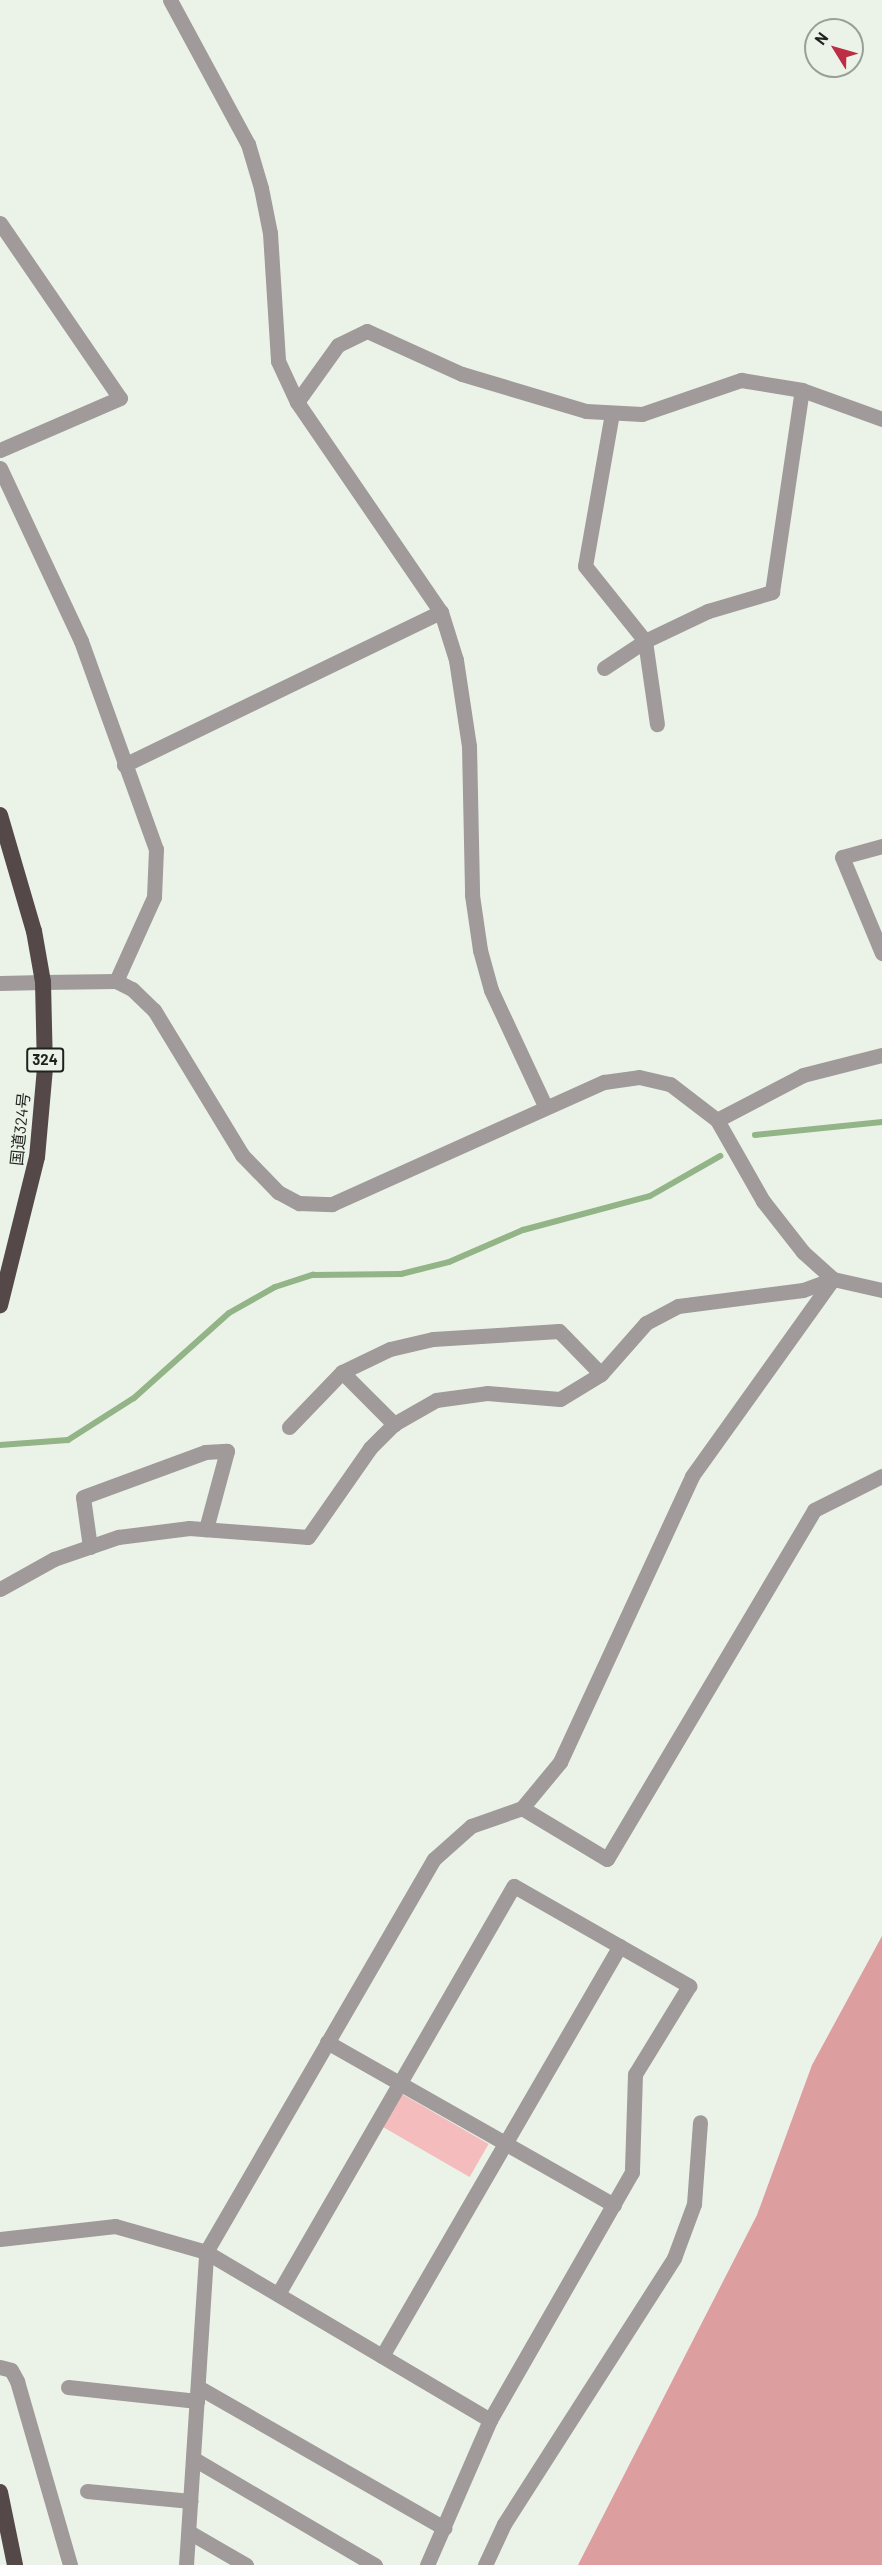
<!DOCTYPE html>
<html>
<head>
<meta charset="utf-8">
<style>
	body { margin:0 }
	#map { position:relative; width:882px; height:2565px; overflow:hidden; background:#ebf3e8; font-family:Barlow,"Noto Sans JP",sans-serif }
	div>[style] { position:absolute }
	.green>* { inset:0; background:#f4bcbd; transform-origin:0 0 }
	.forest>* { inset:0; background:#dd9ea0 }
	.stream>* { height:6px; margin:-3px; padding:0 3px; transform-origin:3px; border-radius:3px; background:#92b486 }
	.minor>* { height:15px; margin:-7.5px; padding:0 7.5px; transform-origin:7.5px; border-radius:7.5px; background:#a09a9a }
	.tertiary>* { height:15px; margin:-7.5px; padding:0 7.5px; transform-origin:7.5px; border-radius:7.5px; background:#a09a9a }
	.trunk>* { height:16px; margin:-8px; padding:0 8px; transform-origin:8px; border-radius:8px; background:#544848 }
	span { translate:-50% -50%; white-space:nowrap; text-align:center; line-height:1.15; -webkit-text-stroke:4.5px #ebf3e8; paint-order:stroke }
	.shield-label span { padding:2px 4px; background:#ebf3e8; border:2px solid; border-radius:4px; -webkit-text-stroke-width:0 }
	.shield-label { font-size:15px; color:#1f221e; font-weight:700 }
	.street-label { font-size:16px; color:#1f221e }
	.north { position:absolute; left:804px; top:18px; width:60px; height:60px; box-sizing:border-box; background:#ebf3e8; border:2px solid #999f97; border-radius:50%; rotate:307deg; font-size:16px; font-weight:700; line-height:24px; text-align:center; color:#1f221e }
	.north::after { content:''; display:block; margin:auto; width:21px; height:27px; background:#bd2d45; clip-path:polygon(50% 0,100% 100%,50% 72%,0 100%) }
</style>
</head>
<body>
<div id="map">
	<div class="green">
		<i style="left:402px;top:2094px;width:100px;height:38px;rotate:30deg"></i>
	</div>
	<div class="forest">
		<i style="clip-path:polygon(882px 1936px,882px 2565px,578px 2565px,757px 2215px,812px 2065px)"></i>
	</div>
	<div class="stream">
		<i style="left:755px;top:1135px;width:128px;rotate:-5.8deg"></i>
		<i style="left:0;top:1445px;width:68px;rotate:-4.2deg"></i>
		<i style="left:68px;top:1440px;width:78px;rotate:-32.5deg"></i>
		<i style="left:134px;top:1398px;width:127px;rotate:-41.8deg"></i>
		<i style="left:229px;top:1313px;width:53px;rotate:-29.5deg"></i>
		<i style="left:275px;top:1287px;width:40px;rotate:-18deg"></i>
		<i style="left:313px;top:1275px;width:88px;rotate:-0.7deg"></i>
		<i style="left:401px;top:1274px;width:49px;rotate:-14deg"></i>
		<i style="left:449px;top:1262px;width:81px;rotate:-23.4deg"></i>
		<i style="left:523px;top:1230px;width:131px;rotate:-15deg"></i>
		<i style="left:650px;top:1196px;width:81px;rotate:-29.7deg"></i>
	</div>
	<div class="minor">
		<i style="left:170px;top:0;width:164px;rotate:61.6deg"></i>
		<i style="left:248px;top:144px;width:46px;rotate:73.5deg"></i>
		<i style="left:261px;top:188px;width:46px;rotate:78.7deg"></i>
		<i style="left:270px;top:233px;width:128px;rotate:86.4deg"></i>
		<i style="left:278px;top:361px;width:45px;rotate:65.1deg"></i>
		<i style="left:297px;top:402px;width:255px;rotate:55.6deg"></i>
		<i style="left:441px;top:612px;width:50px;rotate:72.6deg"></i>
		<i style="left:456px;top:660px;width:87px;rotate:81.4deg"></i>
		<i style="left:469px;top:746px;width:149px;rotate:88.8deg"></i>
		<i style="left:472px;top:895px;width:56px;rotate:81.7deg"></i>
		<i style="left:480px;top:950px;width:41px;rotate:74.6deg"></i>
		<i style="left:491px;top:990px;width:128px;rotate:65deg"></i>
		<i style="left:0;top:223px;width:212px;rotate:55.6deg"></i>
		<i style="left:120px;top:398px;width:131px;rotate:156.6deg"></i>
		<i style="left:297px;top:402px;width:70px;rotate:-54.3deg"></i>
		<i style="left:338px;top:345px;width:32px;rotate:-26deg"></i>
		<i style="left:367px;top:331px;width:104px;rotate:24.4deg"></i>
		<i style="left:462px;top:374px;width:129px;rotate:16.6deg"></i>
		<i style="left:586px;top:411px;width:56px;rotate:3.1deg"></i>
		<i style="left:642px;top:414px;width:105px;rotate:-19deg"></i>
		<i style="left:741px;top:380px;width:62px;rotate:9.3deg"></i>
		<i style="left:802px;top:390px;width:85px;rotate:19.9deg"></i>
		<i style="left:612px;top:413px;width:155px;rotate:100deg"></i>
		<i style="left:585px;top:566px;width:96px;rotate:51.3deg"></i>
		<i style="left:645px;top:641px;width:84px;rotate:81.8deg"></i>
		<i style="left:0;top:468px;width:191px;rotate:64.9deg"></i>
		<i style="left:81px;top:641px;width:221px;rotate:70.2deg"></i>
		<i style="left:156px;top:849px;width:48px;rotate:92.4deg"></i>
		<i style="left:154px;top:897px;width:92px;rotate:114.3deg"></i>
		<i style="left:604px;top:668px;width:49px;rotate:-33.4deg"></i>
		<i style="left:645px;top:641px;width:70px;rotate:-25.5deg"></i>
		<i style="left:708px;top:611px;width:67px;rotate:-16.5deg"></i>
		<i style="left:772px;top:592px;width:204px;rotate:-81.6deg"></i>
		<i style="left:124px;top:765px;width:352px;rotate:-25.8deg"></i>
		<i style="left:882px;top:846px;width:41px;rotate:164.6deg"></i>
		<i style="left:842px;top:857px;width:104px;rotate:67.4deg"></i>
		<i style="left:43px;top:982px;width:73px;rotate:-0.8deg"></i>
		<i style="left:116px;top:981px;width:18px;rotate:27deg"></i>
		<i style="left:132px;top:989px;width:30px;rotate:44deg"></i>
		<i style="left:154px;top:1010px;width:170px;rotate:58.7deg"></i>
		<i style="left:242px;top:1155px;width:52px;rotate:45.8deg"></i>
		<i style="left:278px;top:1192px;width:24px;rotate:28deg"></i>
		<i style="left:299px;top:1203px;width:33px;rotate:2deg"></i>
		<i style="left:332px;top:1204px;width:298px;rotate:-24.2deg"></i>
		<i style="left:604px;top:1082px;width:35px;rotate:-8deg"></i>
		<i style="left:639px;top:1077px;width:32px;rotate:13deg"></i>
		<i style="left:670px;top:1084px;width:59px;rotate:37.5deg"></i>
		<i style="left:717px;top:1120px;width:93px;rotate:60.4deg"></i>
		<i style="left:763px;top:1201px;width:65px;rotate:51.9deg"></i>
		<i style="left:803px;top:1252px;width:40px;rotate:42deg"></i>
		<i style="left:833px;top:1279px;width:50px;rotate:12.7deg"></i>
		<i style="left:717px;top:1120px;width:97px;rotate:-27.6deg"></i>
		<i style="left:803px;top:1075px;width:81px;rotate:-14.2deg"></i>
		<i style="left:342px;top:1372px;width:74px;rotate:45deg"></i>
		<i style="left:289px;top:1427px;width:76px;rotate:-46.1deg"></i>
		<i style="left:342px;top:1372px;width:53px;rotate:-25.6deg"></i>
		<i style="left:390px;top:1349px;width:44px;rotate:-13.1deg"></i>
		<i style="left:433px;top:1339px;width:126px;rotate:-3.6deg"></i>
		<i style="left:559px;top:1331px;width:60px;rotate:45.7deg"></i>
		<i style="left:90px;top:1547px;width:50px;rotate:-98deg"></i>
		<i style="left:83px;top:1497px;width:130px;rotate:-20.2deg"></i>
		<i style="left:205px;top:1452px;width:22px;rotate:-3deg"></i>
		<i style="left:227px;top:1451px;width:81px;rotate:105.1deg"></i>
		<i style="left:0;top:1589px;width:62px;rotate:-29.1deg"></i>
		<i style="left:54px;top:1559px;width:68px;rotate:-19deg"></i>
		<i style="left:118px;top:1537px;width:72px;rotate:-7.2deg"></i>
		<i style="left:189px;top:1528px;width:119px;rotate:4.3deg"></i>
		<i style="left:308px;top:1537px;width:108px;rotate:-55.1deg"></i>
		<i style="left:370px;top:1448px;width:34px;rotate:-45deg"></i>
		<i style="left:394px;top:1424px;width:48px;rotate:-29.7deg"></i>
		<i style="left:436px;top:1400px;width:51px;rotate:-7.8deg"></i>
		<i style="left:487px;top:1393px;width:73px;rotate:4.7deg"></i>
		<i style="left:560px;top:1399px;width:48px;rotate:-31.4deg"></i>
		<i style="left:601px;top:1374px;width:68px;rotate:-48.6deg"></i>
		<i style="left:646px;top:1323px;width:36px;rotate:-28deg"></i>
		<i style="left:678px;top:1306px;width:126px;rotate:-7.3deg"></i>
		<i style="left:803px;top:1290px;width:32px;rotate:-20deg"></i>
		<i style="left:522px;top:1808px;width:99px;rotate:31deg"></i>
		<i style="left:607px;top:1859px;width:406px;rotate:-59.3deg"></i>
		<i style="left:814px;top:1510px;width:76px;rotate:-26.6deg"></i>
		<i style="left:327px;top:2042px;width:330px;rotate:29.6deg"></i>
		<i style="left:0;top:2239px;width:116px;rotate:-6.4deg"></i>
		<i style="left:115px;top:2226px;width:95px;rotate:15.9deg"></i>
		<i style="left:206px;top:2252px;width:330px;rotate:30.6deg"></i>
		<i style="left:278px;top:2294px;width:471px;rotate:-60deg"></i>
		<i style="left:514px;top:1886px;width:202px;rotate:29.7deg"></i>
		<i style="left:689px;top:1986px;width:103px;rotate:121.5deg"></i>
		<i style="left:635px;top:2074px;width:98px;rotate:91.8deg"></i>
		<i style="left:632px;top:2172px;width:286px;rotate:119.8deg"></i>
		<i style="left:490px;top:2420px;width:158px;rotate:113.5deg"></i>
		<i style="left:382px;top:2356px;width:474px;rotate:-59.9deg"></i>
		<i style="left:0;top:2367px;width:11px;rotate:15deg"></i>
		<i style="left:11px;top:2370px;width:13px;rotate:61deg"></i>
		<i style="left:17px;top:2381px;width:191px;rotate:73.9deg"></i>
		<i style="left:68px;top:2387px;width:130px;rotate:6.2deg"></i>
		<i style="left:198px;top:2387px;width:284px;rotate:29.8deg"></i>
		<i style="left:194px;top:2459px;width:210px;rotate:30.4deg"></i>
		<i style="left:87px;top:2491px;width:104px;rotate:5.5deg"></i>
		<i style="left:189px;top:2532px;width:66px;rotate:30.1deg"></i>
		<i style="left:186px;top:2565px;width:314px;rotate:-86.3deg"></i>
		<i style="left:206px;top:2252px;width:454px;rotate:-59.9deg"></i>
		<i style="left:434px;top:1859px;width:50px;rotate:-41.7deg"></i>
		<i style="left:471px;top:1826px;width:54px;rotate:-19.4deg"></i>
		<i style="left:522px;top:1808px;width:60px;rotate:-50.4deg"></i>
		<i style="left:560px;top:1762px;width:315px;rotate:-65.2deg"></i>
		<i style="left:692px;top:1476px;width:242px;rotate:-54.4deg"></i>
		<i style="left:485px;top:2565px;width:45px;rotate:-65.1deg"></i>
		<i style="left:504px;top:2524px;width:316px;rotate:-57.4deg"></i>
		<i style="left:674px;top:2258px;width:58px;rotate:-69.7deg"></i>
		<i style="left:694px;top:2204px;width:82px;rotate:-85.8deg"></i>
	</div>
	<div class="tertiary">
		<i style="left:0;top:983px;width:43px;rotate:-1.3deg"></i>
	</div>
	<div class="trunk">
		<i style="left:0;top:815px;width:121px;rotate:73.7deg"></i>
		<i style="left:34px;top:931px;width:52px;rotate:80deg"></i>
		<i style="left:43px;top:982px;width:86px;rotate:88.7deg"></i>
		<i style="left:45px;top:1068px;width:89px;rotate:95.1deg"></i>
		<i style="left:37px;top:1157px;width:153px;rotate:104deg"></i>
		<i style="left:0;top:2492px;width:75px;rotate:78.4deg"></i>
	</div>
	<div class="shield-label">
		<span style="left:45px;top:1060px">324</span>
	</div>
	<div class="street-label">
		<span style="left:20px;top:1129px;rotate:-84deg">国道324号</span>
	</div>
	<div class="north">N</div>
</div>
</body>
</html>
